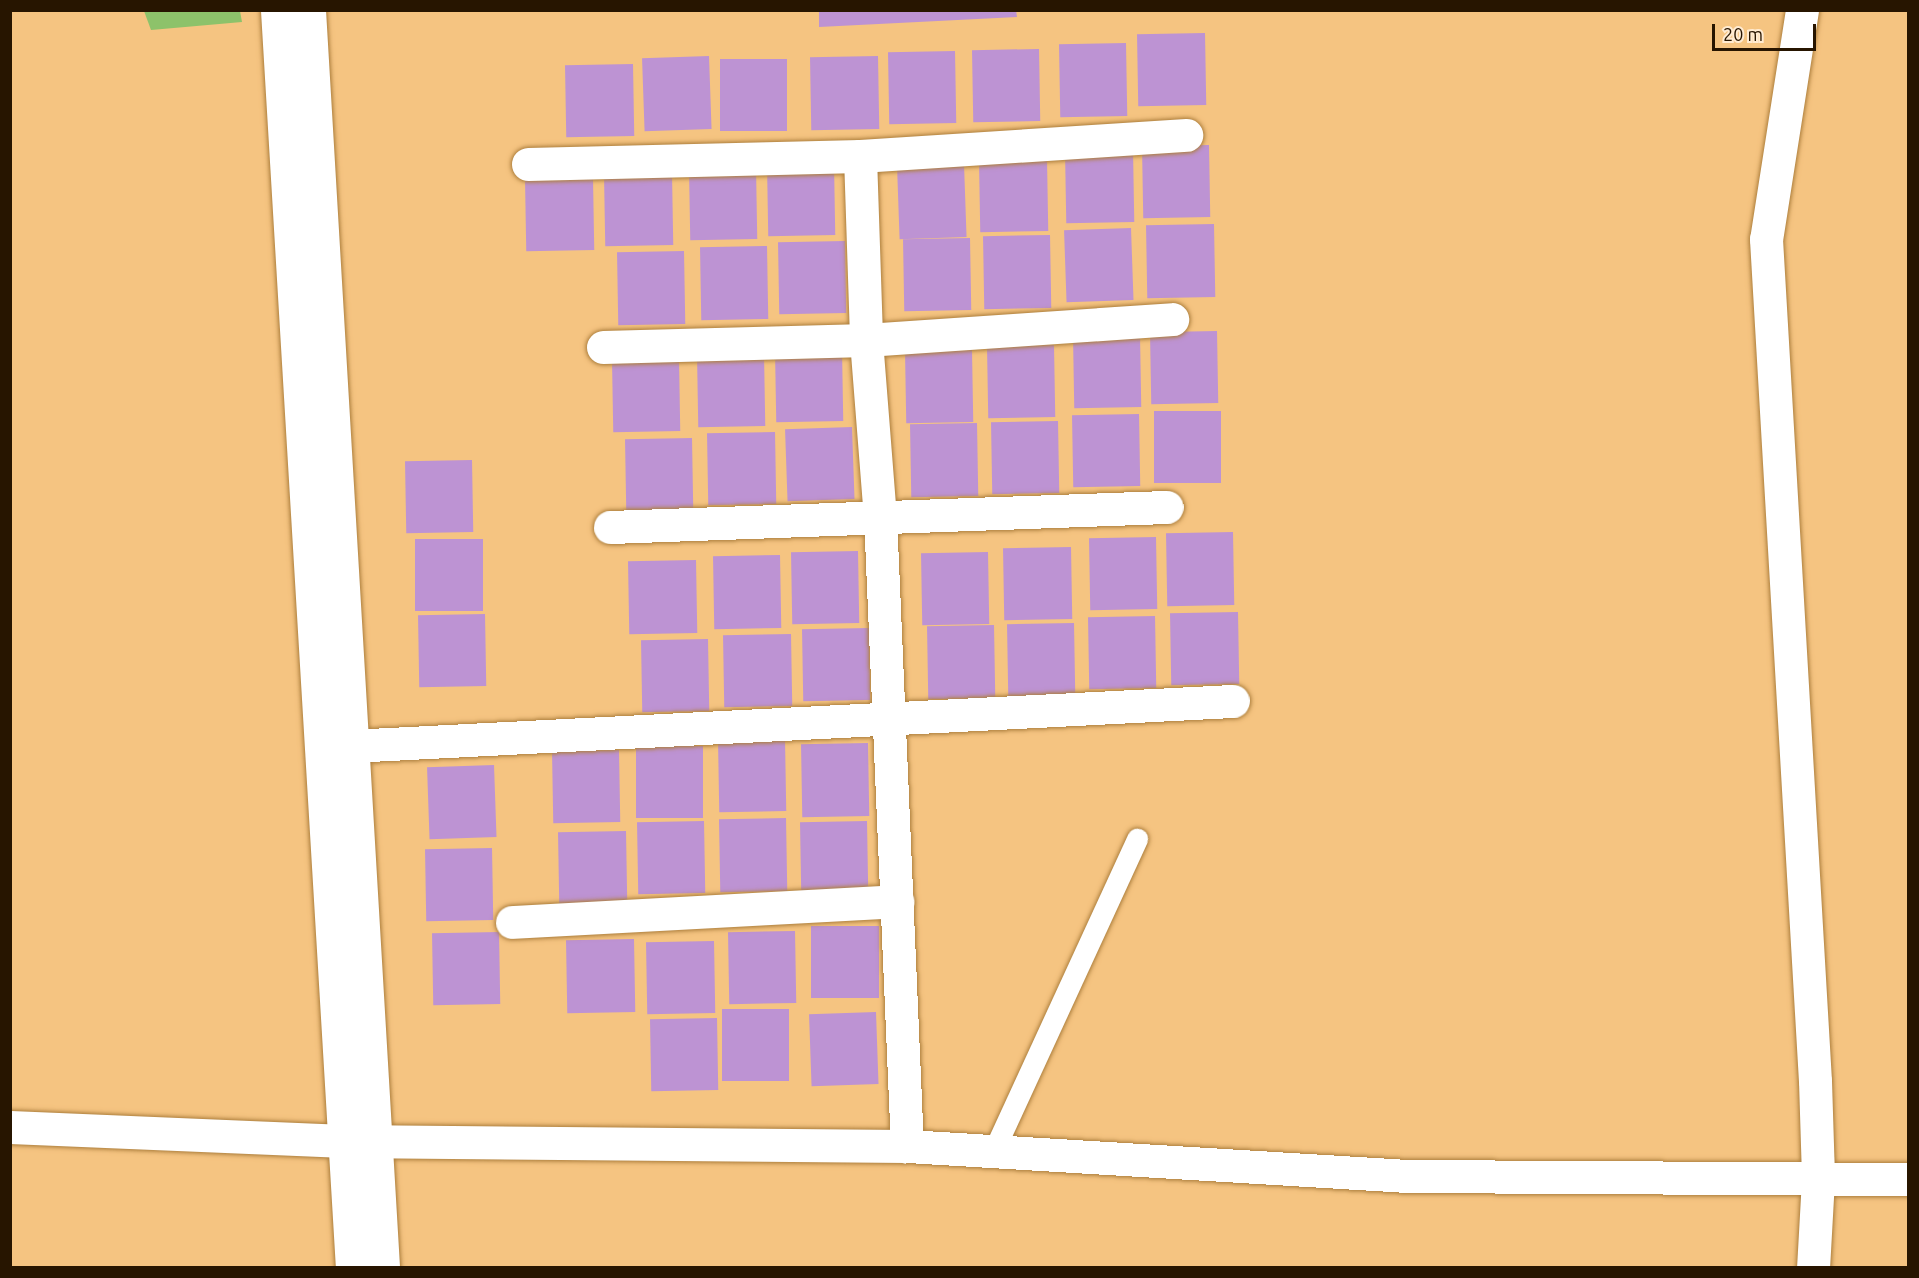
<!DOCTYPE html>
<html>
<head>
<meta charset="utf-8">
<style>
	body { margin:0 }
	#map { position:relative; width:1919px; height:1278px; overflow:hidden; background:#f5c481; font-family:Ubuntu,sans-serif }
	div>[style] { position:absolute }
	.green>* { inset:0; background:#8dc26a }
	.building>* { inset:0; background:#bd93d3; transform-origin:0 0 }
	.roads { filter:drop-shadow(0 0 2px #ad7f3d) drop-shadow(0 0 2px #ad7f3d) }
	.service>* { height:21px; margin:-10.5px; padding:0 10.5px; transform-origin:10.5px; border-radius:10.5px; background:#fff }
	.minor>* { height:33px; margin:-16.5px; padding:0 16.5px; transform-origin:16.5px; border-radius:16.5px; background:#fff }
	span { translate:-50% -50%; white-space:nowrap; text-align:center; line-height:1.15; -webkit-text-stroke:5px #ffebd1; paint-order:stroke }
	.frame { position:absolute; inset:0; border:12px solid #271500; pointer-events:none }
	.scale { position:absolute; left:1712px; top:24px; width:104px; height:27px; box-sizing:border-box; border:3px solid #271500; border-top:0; padding-left:8px; font-size:18px; line-height:21px; white-space:nowrap; color:#271500; -webkit-text-stroke:4px #ffebd1; paint-order:stroke }
</style>
</head>
<body>
<div id="map">
	<div class="green">
		<i style="clip-path:polygon(144px 11px,240px 11px,242px 22px,151px 30px)"></i>
	</div>
	<div class="building">
		<i style="clip-path:polygon(819px 10px,1016px 10px,1017px 17px,819px 27px)"></i>
		<i style="left:1205px;top:33px;width:72px;height:68px;rotate:89deg"></i>
		<i style="left:1126px;top:43px;width:73px;height:67px;rotate:89deg"></i>
		<i style="left:1039px;top:49px;width:72px;height:67px;rotate:89deg"></i>
		<i style="left:955px;top:51px;width:72px;height:67px;rotate:89deg"></i>
		<i style="left:709px;top:56px;width:73px;height:67px;rotate:88deg"></i>
		<i style="left:878px;top:56px;width:73px;height:68px;rotate:89deg"></i>
		<i style="left:720px;top:59px;width:67px;height:72px"></i>
		<i style="left:633px;top:64px;width:72px;height:68px;rotate:89deg"></i>
		<i style="left:1209px;top:145px;width:72px;height:67px;rotate:89deg"></i>
		<i style="left:1133px;top:149px;width:73px;height:68px;rotate:89deg"></i>
		<i style="left:1047px;top:159px;width:72px;height:68px;rotate:89deg"></i>
		<i style="left:834px;top:163px;width:72px;height:67px;rotate:89deg"></i>
		<i style="left:964px;top:164px;width:73px;height:67px;rotate:88deg"></i>
		<i style="left:756px;top:167px;width:72px;height:67px;rotate:89deg"></i>
		<i style="left:672px;top:173px;width:72px;height:68px;rotate:89deg"></i>
		<i style="left:593px;top:178px;width:72px;height:68px;rotate:89deg"></i>
		<i style="left:1214px;top:224px;width:73px;height:68px;rotate:89deg"></i>
		<i style="left:1131px;top:228px;width:72px;height:67px;rotate:88deg"></i>
		<i style="left:1050px;top:235px;width:73px;height:67px;rotate:89deg"></i>
		<i style="left:970px;top:238px;width:72px;height:67px;rotate:89deg"></i>
		<i style="left:845px;top:241px;width:72px;height:67px;rotate:89deg"></i>
		<i style="left:767px;top:246px;width:73px;height:67px;rotate:89deg"></i>
		<i style="left:684px;top:251px;width:73px;height:67px;rotate:89deg"></i>
		<i style="left:1217px;top:331px;width:72px;height:67px;rotate:89deg"></i>
		<i style="left:1140px;top:335px;width:72px;height:67px;rotate:89deg"></i>
		<i style="left:1054px;top:345px;width:72px;height:67px;rotate:89deg"></i>
		<i style="left:842px;top:349px;width:72px;height:67px;rotate:89deg"></i>
		<i style="left:972px;top:350px;width:72px;height:67px;rotate:89deg"></i>
		<i style="left:764px;top:353px;width:73px;height:67px;rotate:89deg"></i>
		<i style="left:679px;top:359px;width:72px;height:67px;rotate:89deg"></i>
		<i style="left:1154px;top:411px;width:67px;height:72px"></i>
		<i style="left:1139px;top:414px;width:72px;height:67px;rotate:89deg"></i>
		<i style="left:1058px;top:421px;width:72px;height:67px;rotate:89deg"></i>
		<i style="left:977px;top:423px;width:73px;height:67px;rotate:89deg"></i>
		<i style="left:852px;top:427px;width:72px;height:67px;rotate:88deg"></i>
		<i style="left:775px;top:432px;width:72px;height:68px;rotate:89deg"></i>
		<i style="left:692px;top:438px;width:72px;height:67px;rotate:89deg"></i>
		<i style="left:472px;top:460px;width:72px;height:67px;rotate:89deg"></i>
		<i style="left:1233px;top:532px;width:73px;height:67px;rotate:89deg"></i>
		<i style="left:1156px;top:537px;width:72px;height:67px;rotate:89deg"></i>
		<i style="left:415px;top:539px;width:68px;height:72px"></i>
		<i style="left:1071px;top:547px;width:72px;height:68px;rotate:89deg"></i>
		<i style="left:858px;top:551px;width:72px;height:67px;rotate:89deg"></i>
		<i style="left:988px;top:552px;width:72px;height:67px;rotate:89deg"></i>
		<i style="left:780px;top:555px;width:73px;height:67px;rotate:89deg"></i>
		<i style="left:696px;top:560px;width:73px;height:68px;rotate:89deg"></i>
		<i style="left:1238px;top:612px;width:72px;height:68px;rotate:89deg"></i>
		<i style="left:485px;top:614px;width:72px;height:67px;rotate:89deg"></i>
		<i style="left:1155px;top:616px;width:72px;height:67px;rotate:89deg"></i>
		<i style="left:1074px;top:623px;width:72px;height:67px;rotate:89deg"></i>
		<i style="left:994px;top:625px;width:73px;height:67px;rotate:89deg"></i>
		<i style="left:869px;top:628px;width:72px;height:67px;rotate:89deg"></i>
		<i style="left:791px;top:634px;width:72px;height:68px;rotate:89deg"></i>
		<i style="left:708px;top:639px;width:72px;height:67px;rotate:89deg"></i>
		<i style="left:785px;top:739px;width:72px;height:67px;rotate:89deg"></i>
		<i style="left:868px;top:743px;width:73px;height:67px;rotate:89deg"></i>
		<i style="left:636px;top:746px;width:67px;height:72px"></i>
		<i style="left:619px;top:750px;width:72px;height:67px;rotate:89deg"></i>
		<i style="left:494px;top:765px;width:72px;height:67px;rotate:88deg"></i>
		<i style="left:786px;top:818px;width:73px;height:67px;rotate:89deg"></i>
		<i style="left:704px;top:821px;width:72px;height:67px;rotate:89deg"></i>
		<i style="left:867px;top:821px;width:72px;height:67px;rotate:89deg"></i>
		<i style="left:626px;top:831px;width:72px;height:68px;rotate:89deg"></i>
		<i style="left:492px;top:848px;width:72px;height:67px;rotate:89deg"></i>
		<i style="left:811px;top:926px;width:68px;height:72px"></i>
		<i style="left:795px;top:931px;width:72px;height:67px;rotate:89deg"></i>
		<i style="left:499px;top:932px;width:72px;height:67px;rotate:89deg"></i>
		<i style="left:634px;top:939px;width:73px;height:68px;rotate:89deg"></i>
		<i style="left:714px;top:941px;width:72px;height:68px;rotate:89deg"></i>
		<i style="left:722px;top:1009px;width:67px;height:72px"></i>
		<i style="left:876px;top:1012px;width:72px;height:67px;rotate:88deg"></i>
		<i style="left:717px;top:1018px;width:72px;height:67px;rotate:89deg"></i>
	</div>
	<div class="roads">
		<div class="service">
			<i style="left:993px;top:1152px;width:345px;rotate:-65.3deg"></i>
		</div>
		<div class="minor">
			<i style="left:277px;top:10px;width:1260px;rotate:86.59deg"></i>
			<i style="left:309px;top:10px;width:1260px;rotate:86.63deg"></i>
			<i style="left:1802px;top:10px;width:232px;rotate:98.9deg"></i>
			<i style="left:1766px;top:239px;width:843px;rotate:86.67deg"></i>
			<i style="left:1815px;top:1081px;width:98px;rotate:88.2deg"></i>
			<i style="left:1818px;top:1179px;width:89px;rotate:93.2deg"></i>
			<i style="left:860px;top:156px;width:184px;rotate:88.1deg"></i>
			<i style="left:866px;top:340px;width:177px;rotate:85.5deg"></i>
			<i style="left:880px;top:516px;width:631px;rotate:87.55deg"></i>
			<i style="left:528px;top:164px;width:332px;rotate:-1.4deg"></i>
			<i style="left:860px;top:156px;width:327px;rotate:-3.7deg"></i>
			<i style="left:603px;top:347px;width:263px;rotate:-1.5deg"></i>
			<i style="left:866px;top:340px;width:307px;rotate:-3.9deg"></i>
			<i style="left:610px;top:527px;width:557px;rotate:-2.06deg"></i>
			<i style="left:350px;top:746px;width:884px;rotate:-2.92deg"></i>
			<i style="left:512px;top:922px;width:386px;rotate:-3.1deg"></i>
			<i style="left:10px;top:1127px;width:335px;rotate:2.4deg"></i>
			<i style="left:345px;top:1141px;width:562px;rotate:0.51deg"></i>
			<i style="left:907px;top:1146px;width:502px;rotate:3.43deg"></i>
			<i style="left:1408px;top:1176px;width:500px;rotate:0.34deg"></i>
		</div>
	</div>
	<div class="frame"></div>
	<div class="scale">20 m</div>
</div>
</body>
</html>
